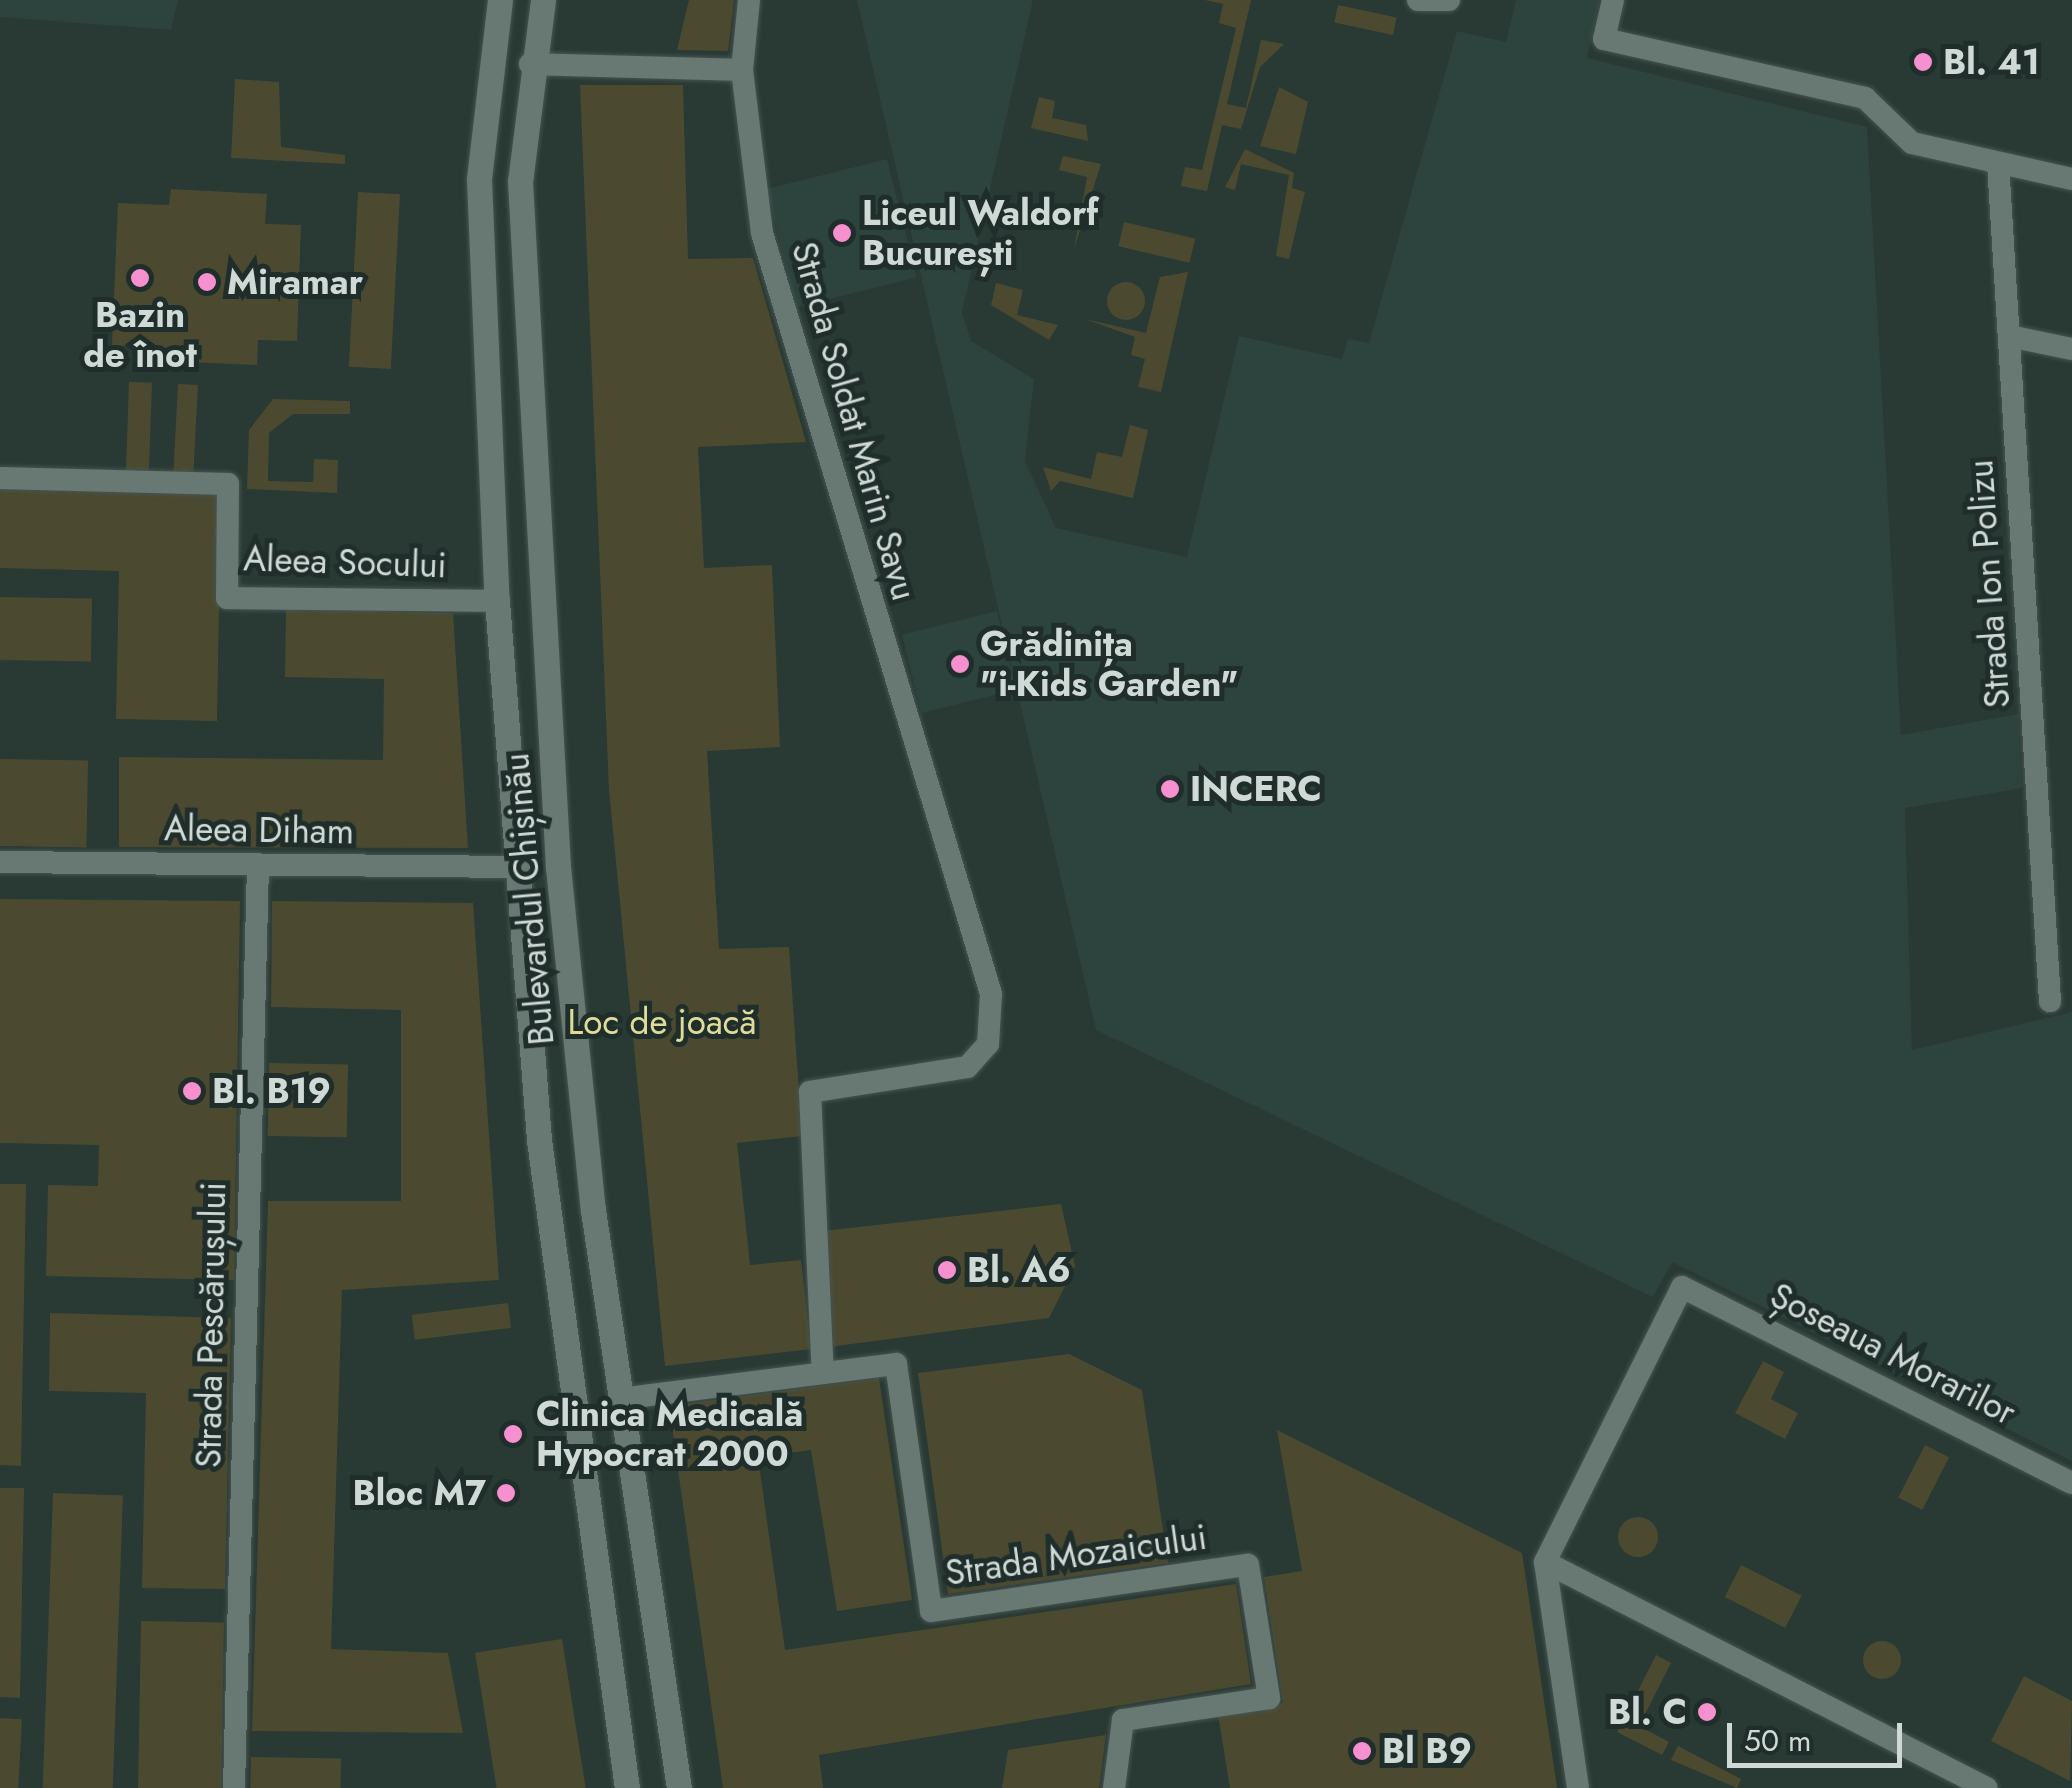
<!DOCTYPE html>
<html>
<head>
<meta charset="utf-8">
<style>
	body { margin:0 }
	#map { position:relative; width:2072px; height:1788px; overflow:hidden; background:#293934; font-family:Jost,sans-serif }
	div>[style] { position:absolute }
	.built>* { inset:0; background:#2c443d; transform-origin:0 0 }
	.green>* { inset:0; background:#4b4a30; transform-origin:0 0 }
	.round { border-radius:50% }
	.roads { filter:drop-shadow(0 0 2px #46544f) drop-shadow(0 0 2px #46544f) }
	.minor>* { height:22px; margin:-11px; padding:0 11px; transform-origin:11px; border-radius:11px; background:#687974 }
	.secondary>* { height:25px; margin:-12.5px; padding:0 12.5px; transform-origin:12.5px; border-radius:12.5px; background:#687974 }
	.dots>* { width:28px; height:28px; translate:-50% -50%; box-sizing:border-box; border:5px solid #1f2e2a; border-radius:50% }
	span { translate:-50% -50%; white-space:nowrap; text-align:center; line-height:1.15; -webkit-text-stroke:10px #1f2e2a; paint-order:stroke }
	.poi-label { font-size:35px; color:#cfd9d5; font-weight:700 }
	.left { translate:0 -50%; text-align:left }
	.right { translate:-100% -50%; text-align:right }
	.street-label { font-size:35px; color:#cfd9d5 }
	.park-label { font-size:35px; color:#dfdc99 }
	.scale { position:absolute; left:1727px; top:1723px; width:175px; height:45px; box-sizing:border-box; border:5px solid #cfd9d5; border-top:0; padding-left:12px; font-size:30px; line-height:35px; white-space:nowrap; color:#cfd9d5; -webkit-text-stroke:8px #1f2e2a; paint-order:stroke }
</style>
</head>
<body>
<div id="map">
	<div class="built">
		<i style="clip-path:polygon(0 0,178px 0,171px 30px,0 17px)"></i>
		<i style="clip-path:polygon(857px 0,1033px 0,962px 312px,971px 341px,1034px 379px,1025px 461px,1056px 528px,1187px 557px,1239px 336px,1342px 359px,1348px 339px,1369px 343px,1457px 31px,1506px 42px,1516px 0,1599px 0,1587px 58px,1867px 127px,1901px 735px,2018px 714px,2022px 788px,1905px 808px,1912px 1050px,2072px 1012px,2072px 1461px,1672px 1262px,1653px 1297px,1096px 1030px)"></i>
		<i style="left:887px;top:159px;width:122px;height:124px;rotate:76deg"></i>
		<i style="left:997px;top:611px;width:81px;height:98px;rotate:76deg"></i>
	</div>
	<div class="green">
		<i style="clip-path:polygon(689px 0,734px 0,728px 51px,677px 50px)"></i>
		<i style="clip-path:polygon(1205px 0,1251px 0,1227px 104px,1246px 108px,1261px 40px,1284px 44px,1260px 67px,1241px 129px,1222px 125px,1207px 191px,1181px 186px,1185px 167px,1202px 170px,1236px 28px,1219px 23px,1223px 4px)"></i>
		<i style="left:1338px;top:5px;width:60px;height:18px;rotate:12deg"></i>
		<i style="clip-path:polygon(235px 79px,279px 82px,281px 147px,345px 155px,345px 164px,231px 158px)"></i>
		<i style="clip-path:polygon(580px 85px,683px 85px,688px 259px,753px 258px,806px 442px,698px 447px,704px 568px,772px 565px,780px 747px,707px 751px,719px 949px,789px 947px,802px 1136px,737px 1143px,750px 1265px,801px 1260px,811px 1349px,665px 1366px,609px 790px)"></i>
		<i style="clip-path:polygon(1279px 87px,1308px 102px,1296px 154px,1260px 146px)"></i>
		<i style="clip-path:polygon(1039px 97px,1055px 101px,1052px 118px,1086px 125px,1088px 141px,1031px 128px)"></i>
		<i style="clip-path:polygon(1245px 149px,1294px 173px,1292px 188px,1305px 192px,1289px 259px,1276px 256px,1289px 175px,1241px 164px,1235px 190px,1225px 187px)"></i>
		<i style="clip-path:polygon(1063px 156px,1101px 164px,1074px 249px,1087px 177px,1059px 170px)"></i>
		<i style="clip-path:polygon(171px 189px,267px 194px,265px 224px,301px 225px,297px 341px,258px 340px,257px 365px,163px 361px,163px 348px,112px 345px,118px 203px,169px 205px)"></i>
		<i style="left:358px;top:192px;width:42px;height:175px;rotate:3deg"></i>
		<i style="left:1124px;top:222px;width:73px;height:25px;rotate:13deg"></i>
		<i style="clip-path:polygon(1188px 272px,1161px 392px,1138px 387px,1145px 359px,1131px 355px,1135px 337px,1085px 319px,1146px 333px,1160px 277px)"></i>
		<i class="round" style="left:1107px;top:282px;width:38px;height:38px"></i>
		<i style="clip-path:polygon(996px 283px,1023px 290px,1017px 315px,1058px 325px,1049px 340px,991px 305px)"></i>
		<i style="left:129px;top:382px;width:23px;height:88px;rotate:2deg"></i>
		<i style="left:178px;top:384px;width:20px;height:88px;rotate:3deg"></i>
		<i style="clip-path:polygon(273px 399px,350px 401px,350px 414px,293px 414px,269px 433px,268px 481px,313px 482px,314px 459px,338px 460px,337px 493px,247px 489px,249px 430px)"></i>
		<i style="clip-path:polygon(1130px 425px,1148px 430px,1133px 498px,1060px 481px,1051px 491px,1043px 467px,1091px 479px,1097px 452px,1122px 457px)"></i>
		<i style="clip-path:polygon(0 487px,221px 492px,217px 721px,116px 719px,119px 571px,0 568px)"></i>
		<i style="left:0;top:597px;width:92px;height:63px;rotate:1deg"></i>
		<i style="clip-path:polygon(286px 609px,453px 613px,468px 848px,119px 847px,119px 757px,383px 760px,384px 679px,285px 677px)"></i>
		<i style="left:0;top:759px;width:88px;height:87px;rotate:1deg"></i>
		<i style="clip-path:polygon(0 899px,240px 901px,234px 1280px,46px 1276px,48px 1185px,98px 1186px,99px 1145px,0 1143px)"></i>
		<i style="clip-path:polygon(272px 901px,473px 903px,499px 1280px,342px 1290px,331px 1649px,448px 1653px,463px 1733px,252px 1731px,268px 1201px,401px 1201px,401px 1010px,271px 1007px)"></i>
		<i style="left:269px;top:1063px;width:79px;height:73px;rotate:1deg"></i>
		<i style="clip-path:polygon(0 1184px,26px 1184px,21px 1466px,0 1465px)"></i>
		<i style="clip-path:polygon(1061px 1204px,1075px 1266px,1049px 1318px,829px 1347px,823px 1231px)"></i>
		<i style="left:508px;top:1303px;width:25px;height:97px;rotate:83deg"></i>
		<i style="clip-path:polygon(50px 1313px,231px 1318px,225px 1589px,142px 1588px,146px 1393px,49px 1391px)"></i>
		<i style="clip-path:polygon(1069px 1354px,1142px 1390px,1168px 1563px,948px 1594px,918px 1373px)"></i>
		<i style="clip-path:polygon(1763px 1361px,1784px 1372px,1771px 1399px,1798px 1413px,1785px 1439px,1735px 1413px)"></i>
		<i style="clip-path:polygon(879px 1378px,912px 1600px,837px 1611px,811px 1450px,758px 1457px,785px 1650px,1236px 1584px,1251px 1684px,819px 1755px,823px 1788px,723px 1788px,669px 1406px)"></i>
		<i style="clip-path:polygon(1277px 1430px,1522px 1553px,1557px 1788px,1230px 1788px,1218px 1714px,1283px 1703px,1264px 1577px,1302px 1571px)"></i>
		<i style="left:1925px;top:1445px;width:27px;height:59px;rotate:27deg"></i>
		<i style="clip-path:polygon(0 1488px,24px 1488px,20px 1698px,0 1697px)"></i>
		<i style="left:53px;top:1493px;width:70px;height:295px;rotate:2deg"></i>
		<i class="round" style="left:1618px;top:1517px;width:40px;height:40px"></i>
		<i style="left:1741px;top:1565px;width:68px;height:36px;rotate:27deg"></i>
		<i style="left:141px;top:1621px;width:83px;height:167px;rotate:1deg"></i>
		<i style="left:562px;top:1639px;width:151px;height:88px;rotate:81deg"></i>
		<i class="round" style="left:1863px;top:1641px;width:38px;height:38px"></i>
		<i style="clip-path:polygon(1656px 1655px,1671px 1663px,1639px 1726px,1669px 1742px,1662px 1755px,1617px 1732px)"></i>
		<i style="clip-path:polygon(2024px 1676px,2072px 1701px,2070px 1781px,1991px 1741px)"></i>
		<i style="left:0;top:1718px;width:22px;height:70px;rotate:3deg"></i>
		<i style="clip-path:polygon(1106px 1735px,1099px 1788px,1002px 1788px,1008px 1750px)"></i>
		<i style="clip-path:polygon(1678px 1746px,1741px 1779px,1737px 1788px,1671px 1760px)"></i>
		<i style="left:251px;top:1757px;width:90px;height:31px;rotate:1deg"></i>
	</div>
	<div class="roads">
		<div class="minor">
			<i style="left:1418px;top:0;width:31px"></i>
			<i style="left:1613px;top:0;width:40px;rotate:103deg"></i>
			<i style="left:1604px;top:39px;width:268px;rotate:12.7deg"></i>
			<i style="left:1865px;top:98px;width:65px;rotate:43.8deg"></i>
			<i style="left:1912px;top:143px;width:164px;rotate:12.7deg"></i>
			<i style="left:530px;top:64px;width:212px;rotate:1.6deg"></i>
			<i style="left:742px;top:70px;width:164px;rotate:83deg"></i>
			<i style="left:762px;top:233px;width:795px;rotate:73.25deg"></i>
			<i style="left:991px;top:994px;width:50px;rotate:93.4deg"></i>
			<i style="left:988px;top:1044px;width:31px;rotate:132deg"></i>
			<i style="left:967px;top:1067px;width:159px;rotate:171deg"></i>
			<i style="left:810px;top:1092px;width:281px;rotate:87.4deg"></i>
			<i style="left:742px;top:70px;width:70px;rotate:-84.3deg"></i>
			<i style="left:1998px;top:163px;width:840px;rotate:86.45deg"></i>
			<i style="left:2009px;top:336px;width:64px;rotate:11.7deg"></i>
			<i style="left:0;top:478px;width:228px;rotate:1.5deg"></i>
			<i style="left:228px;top:484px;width:114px;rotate:90.5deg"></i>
			<i style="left:227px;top:598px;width:270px;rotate:0.6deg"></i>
			<i style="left:0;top:862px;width:517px;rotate:0.55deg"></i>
			<i style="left:619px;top:1399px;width:279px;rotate:-7.2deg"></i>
			<i style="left:896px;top:1364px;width:249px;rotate:81.9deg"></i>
			<i style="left:931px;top:1611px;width:320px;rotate:-8.3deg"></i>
			<i style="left:1248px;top:1565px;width:135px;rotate:81deg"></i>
			<i style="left:1269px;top:1698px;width:148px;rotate:171.4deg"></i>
			<i style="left:1123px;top:1720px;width:69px;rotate:97.5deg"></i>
			<i style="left:1545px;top:1562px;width:496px;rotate:27.1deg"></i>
			<i style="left:234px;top:1788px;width:923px;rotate:-88.51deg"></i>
			<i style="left:1578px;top:1788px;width:228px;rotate:-98.3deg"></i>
			<i style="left:1545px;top:1562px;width:307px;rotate:-63.5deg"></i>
			<i style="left:1682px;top:1287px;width:436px;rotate:26.7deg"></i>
		</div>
		<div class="secondary">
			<i style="left:500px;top:0;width:181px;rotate:96.7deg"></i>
			<i style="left:479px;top:180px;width:421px;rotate:87.6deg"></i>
			<i style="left:497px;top:601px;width:541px;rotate:85.54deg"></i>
			<i style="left:539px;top:1140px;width:654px;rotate:82.27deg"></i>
			<i style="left:543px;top:0;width:182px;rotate:97.2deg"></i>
			<i style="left:520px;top:181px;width:687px;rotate:86.83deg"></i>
			<i style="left:558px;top:867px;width:345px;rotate:84.2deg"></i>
			<i style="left:593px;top:1210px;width:584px;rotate:81.54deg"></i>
		</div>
	</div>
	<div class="dots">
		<i style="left:1923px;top:62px;background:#f790ce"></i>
		<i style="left:842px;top:233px;background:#f790ce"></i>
		<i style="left:140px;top:278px;background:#f790ce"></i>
		<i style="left:207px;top:282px;background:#f790ce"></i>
		<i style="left:960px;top:664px;background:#f790ce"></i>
		<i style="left:1170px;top:789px;background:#f790ce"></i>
		<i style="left:192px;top:1091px;background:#f790ce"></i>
		<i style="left:947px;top:1270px;background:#f790ce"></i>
		<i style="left:513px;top:1434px;background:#f790ce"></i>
		<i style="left:506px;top:1493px;background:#f790ce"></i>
		<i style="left:1707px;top:1712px;background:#f790ce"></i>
		<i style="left:1362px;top:1751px;background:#f790ce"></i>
	</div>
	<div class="poi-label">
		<span class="left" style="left:1943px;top:62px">Bl. 41</span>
		<span class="left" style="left:862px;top:233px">Liceul Waldorf<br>București</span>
		<span class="left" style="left:227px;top:282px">Miramar</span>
		<span style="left:140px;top:335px">Bazin<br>de înot</span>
		<span class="left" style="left:980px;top:664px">Grădinița<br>"i-Kids Garden"</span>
		<span class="left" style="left:1190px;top:789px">INCERC</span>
		<span class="left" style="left:212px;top:1091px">Bl. B19</span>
		<span class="left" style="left:967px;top:1270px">Bl. A6</span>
		<span class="left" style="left:536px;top:1434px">Clinica Medicală<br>Hypocrat 2000</span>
		<span class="right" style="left:486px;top:1493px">Bloc M7</span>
		<span class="right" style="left:1687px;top:1712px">Bl. C</span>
		<span class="left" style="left:1382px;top:1751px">Bl B9</span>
	</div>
	<div class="street-label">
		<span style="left:854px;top:421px;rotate:74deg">Strada Soldat Marin Savu</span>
		<span style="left:345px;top:562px;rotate:2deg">Aleea Socului</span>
		<span style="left:1989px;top:584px;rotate:-94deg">Strada Ion Polizu</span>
		<span style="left:259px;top:830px;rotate:1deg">Aleea Diham</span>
		<span style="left:529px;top:899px;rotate:-95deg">Bulevardul Chișinău</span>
		<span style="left:211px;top:1325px;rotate:-89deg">Strada Pescărușului</span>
		<span style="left:1893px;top:1354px;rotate:27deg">Șoseaua Morarilor</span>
		<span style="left:1076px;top:1555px;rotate:-8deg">Strada Mozaicului</span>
	</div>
	<div class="park-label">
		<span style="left:662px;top:1022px">Loc de joacă</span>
	</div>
	<div class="scale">50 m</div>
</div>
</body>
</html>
